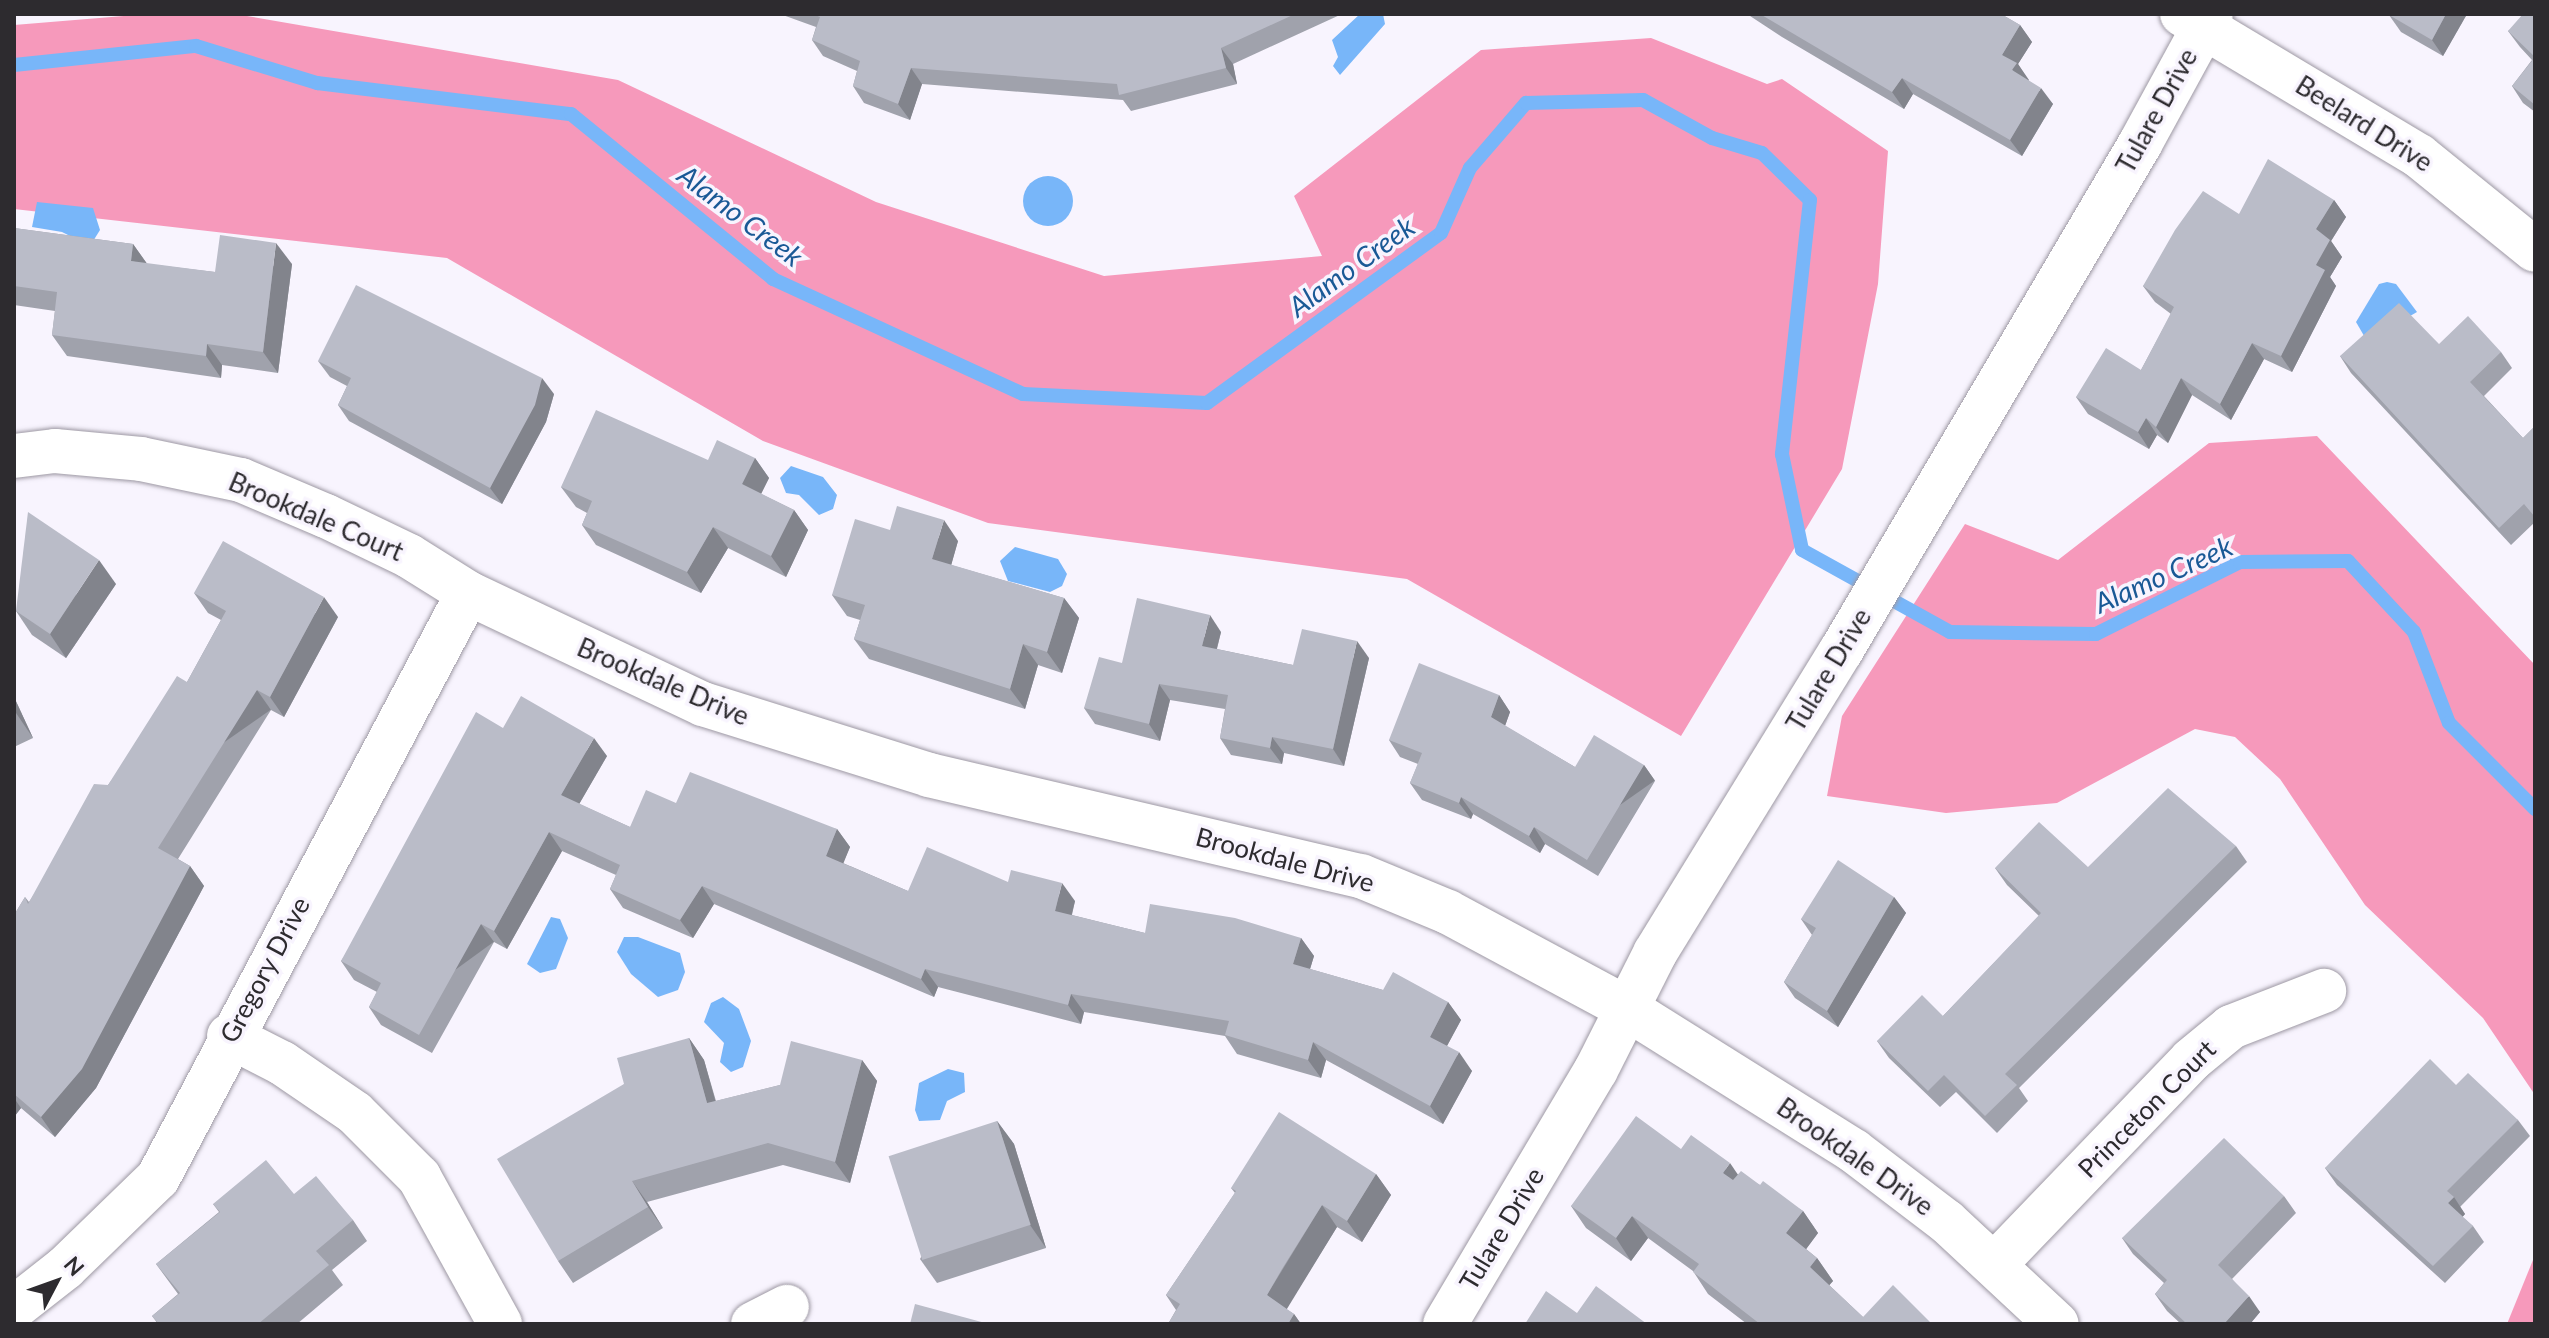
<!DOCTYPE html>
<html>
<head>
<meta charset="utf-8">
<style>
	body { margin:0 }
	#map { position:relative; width:2549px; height:1338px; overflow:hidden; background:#f8f4fe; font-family:Lato,sans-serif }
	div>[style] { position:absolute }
	.forest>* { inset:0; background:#f699bb }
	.water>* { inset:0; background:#78b6f9 }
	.round { border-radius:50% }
	.stream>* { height:14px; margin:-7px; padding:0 7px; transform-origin:7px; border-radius:7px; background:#78b6f9 }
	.roads { filter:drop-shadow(0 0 2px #9d98a3) drop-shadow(0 0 2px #9d98a3) }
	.minor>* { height:44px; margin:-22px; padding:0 22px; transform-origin:22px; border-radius:22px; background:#fff }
	.wall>* { inset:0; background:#a0a2ac }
	.shaded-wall>* { inset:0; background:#82848c; transform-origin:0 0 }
	.building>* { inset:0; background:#babcc8; transform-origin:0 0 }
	span { translate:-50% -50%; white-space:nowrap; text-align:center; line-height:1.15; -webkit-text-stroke:7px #f8f4fe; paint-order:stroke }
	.street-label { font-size:26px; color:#2d2b2f }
	.water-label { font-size:28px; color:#1a5996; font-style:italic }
	.frame { position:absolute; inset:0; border:16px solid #2d2b2f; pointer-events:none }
	.north { position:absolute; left:16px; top:1242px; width:80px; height:80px; -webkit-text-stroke:6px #f8f4fe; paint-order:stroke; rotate:49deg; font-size:22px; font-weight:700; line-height:32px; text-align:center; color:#2d2b2f }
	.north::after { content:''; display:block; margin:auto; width:28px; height:36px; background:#2d2b2f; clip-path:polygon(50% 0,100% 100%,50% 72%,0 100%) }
</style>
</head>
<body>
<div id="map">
	<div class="forest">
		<i style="clip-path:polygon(148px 14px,235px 14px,618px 80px,876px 202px,1104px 276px,1322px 256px,1294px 196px,1481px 50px,1651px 38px,1767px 84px,1782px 79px,1888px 151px,1878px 284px,1842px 469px,1681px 736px,1407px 579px,988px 523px,763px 441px,447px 258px,14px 209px,14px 25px)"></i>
		<i style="clip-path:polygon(2317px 436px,2535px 665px,2535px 1095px,2483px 1018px,2365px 905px,2280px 779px,2235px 737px,2195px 729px,2057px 803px,1946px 813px,1827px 796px,1842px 716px,1965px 524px,2058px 560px,2209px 443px)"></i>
		<i style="clip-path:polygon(2535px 1255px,2535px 1324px,2507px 1324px)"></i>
	</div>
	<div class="water">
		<i style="clip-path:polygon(1360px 14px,1383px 14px,1385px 24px,1340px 75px,1333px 66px,1338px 57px,1332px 40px)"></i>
		<i class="round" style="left:1023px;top:176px;width:50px;height:50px"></i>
		<i style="clip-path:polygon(37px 202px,93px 208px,100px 230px,90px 246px,62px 232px,32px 227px)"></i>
		<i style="clip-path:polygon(2387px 282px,2396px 284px,2417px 312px,2367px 341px,2356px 322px,2379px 284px)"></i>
		<i style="clip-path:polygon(791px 466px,823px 477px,837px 495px,833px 509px,819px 515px,799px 495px,786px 493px,780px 478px)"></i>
		<i style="clip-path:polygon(1015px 547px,1058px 559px,1067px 574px,1062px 586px,1050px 592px,1008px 581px,1000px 561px)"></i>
		<i style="clip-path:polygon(551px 917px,560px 919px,568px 938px,556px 969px,540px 973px,527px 964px)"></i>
		<i style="clip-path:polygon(624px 937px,638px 937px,680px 953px,685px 972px,678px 990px,658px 997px,631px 974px,617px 952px)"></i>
		<i style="clip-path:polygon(723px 997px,739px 1009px,751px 1041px,743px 1067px,731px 1072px,720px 1062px,724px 1043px,704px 1022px,711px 1003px)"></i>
		<i style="clip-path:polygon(948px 1069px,964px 1073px,965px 1092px,947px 1101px,940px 1120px,919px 1121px,915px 1110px,919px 1083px)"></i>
	</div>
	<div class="stream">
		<i style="left:14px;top:65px;width:183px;rotate:-6deg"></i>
		<i style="left:196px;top:46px;width:127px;rotate:17deg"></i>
		<i style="left:317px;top:83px;width:256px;rotate:7deg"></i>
		<i style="left:571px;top:114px;width:261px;rotate:39.2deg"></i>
		<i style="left:773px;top:279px;width:275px;rotate:24.7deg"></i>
		<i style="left:1023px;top:394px;width:184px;rotate:2.8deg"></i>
		<i style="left:1207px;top:403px;width:289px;rotate:-36deg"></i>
		<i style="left:1441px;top:233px;width:71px;rotate:-66deg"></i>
		<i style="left:1470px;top:168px;width:86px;rotate:-49.3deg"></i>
		<i style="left:1526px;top:103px;width:117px;rotate:-1.5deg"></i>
		<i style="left:1643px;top:100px;width:79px;rotate:28.8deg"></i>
		<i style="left:1712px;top:138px;width:52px;rotate:16.7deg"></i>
		<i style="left:1762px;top:153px;width:67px;rotate:44.4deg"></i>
		<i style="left:1810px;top:200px;width:256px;rotate:96.3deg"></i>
		<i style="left:1782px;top:454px;width:98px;rotate:78.2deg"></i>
		<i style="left:1802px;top:550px;width:169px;rotate:29deg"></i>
		<i style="left:1950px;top:632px;width:146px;rotate:0.8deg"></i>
		<i style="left:2096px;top:634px;width:161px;rotate:-26.6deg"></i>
		<i style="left:2240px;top:562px;width:108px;rotate:-0.5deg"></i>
		<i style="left:2348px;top:561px;width:97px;rotate:47.1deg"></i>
		<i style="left:2414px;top:632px;width:97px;rotate:69deg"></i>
		<i style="left:2449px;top:723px;width:122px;rotate:45deg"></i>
	</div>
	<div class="roads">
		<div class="minor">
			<i style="left:2182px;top:14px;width:276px;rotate:30.9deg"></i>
			<i style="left:2419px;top:156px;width:149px;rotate:39deg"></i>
			<i style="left:14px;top:456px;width:41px;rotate:-7deg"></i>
			<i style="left:55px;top:451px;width:86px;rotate:5.3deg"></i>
			<i style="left:141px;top:459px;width:102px;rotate:11.9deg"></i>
			<i style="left:241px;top:480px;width:92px;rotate:23deg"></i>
			<i style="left:326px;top:516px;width:92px;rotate:25.7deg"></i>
			<i style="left:409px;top:556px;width:70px;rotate:32.1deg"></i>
			<i style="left:468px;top:593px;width:260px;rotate:25.3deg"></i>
			<i style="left:703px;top:704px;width:237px;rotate:17.4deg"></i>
			<i style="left:929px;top:775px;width:444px;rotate:13.2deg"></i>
			<i style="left:1361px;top:876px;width:94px;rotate:22.5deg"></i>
			<i style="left:1448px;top:912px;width:202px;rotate:28.3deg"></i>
			<i style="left:1626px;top:1008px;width:269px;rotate:32.1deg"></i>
			<i style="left:1854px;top:1151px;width:116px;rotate:37.3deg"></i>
			<i style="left:1946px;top:1221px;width:151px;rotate:42.9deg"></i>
			<i style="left:229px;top:1036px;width:59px;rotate:27deg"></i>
			<i style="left:282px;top:1063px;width:88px;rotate:34.4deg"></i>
			<i style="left:355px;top:1113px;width:91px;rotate:45deg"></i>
			<i style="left:419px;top:1177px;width:168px;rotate:61.1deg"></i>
			<i style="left:1995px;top:1264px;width:283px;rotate:-46.1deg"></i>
			<i style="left:2191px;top:1060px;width:52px;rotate:-39.5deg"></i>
			<i style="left:2231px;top:1027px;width:100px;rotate:-21.2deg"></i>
			<i style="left:14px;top:1308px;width:65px;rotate:-38.1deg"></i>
			<i style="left:65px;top:1268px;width:129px;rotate:-44.1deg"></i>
			<i style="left:158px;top:1178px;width:662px;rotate:-62.08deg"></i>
			<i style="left:753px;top:1324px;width:38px;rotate:-27deg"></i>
			<i style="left:1445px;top:1324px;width:295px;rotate:-59.3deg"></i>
			<i style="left:1596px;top:1070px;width:131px;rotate:-63.2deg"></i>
			<i style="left:1655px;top:953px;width:355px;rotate:-58.4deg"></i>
			<i style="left:1841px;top:651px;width:589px;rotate:-59.47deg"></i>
			<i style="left:2140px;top:144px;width:148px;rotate:-61.4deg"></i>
		</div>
	</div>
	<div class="wall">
		<i style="clip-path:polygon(780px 14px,1342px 14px,1233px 64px,1237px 84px,1131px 111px,1123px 100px,922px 84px,910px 120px,864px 103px,853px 86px,857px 71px,823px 56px,812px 40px,816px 27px)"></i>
		<i style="clip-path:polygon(1747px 14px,2001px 14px,2020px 25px,2032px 42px,2018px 64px,2028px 80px,2053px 104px,2022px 156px,1913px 94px,1904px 109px,1782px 37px)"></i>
		<i style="clip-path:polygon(2467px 14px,2443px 56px,2401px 32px,2389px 15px)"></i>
		<i style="clip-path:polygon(2535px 14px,2535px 112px,2523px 103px,2512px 86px,2532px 60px,2520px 47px,2508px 31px)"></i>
		<i style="clip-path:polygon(2334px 200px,2346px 217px,2331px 241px,2342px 257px,2330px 277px,2336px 286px,2292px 372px,2264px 359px,2231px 420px,2192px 395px,2168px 443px,2157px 435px,2149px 449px,2088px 414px,2076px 397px,2141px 370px,2171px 314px,2155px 302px,2143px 286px,2239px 214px)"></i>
		<i style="clip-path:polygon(14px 228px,133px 244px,147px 264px,215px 272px,292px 264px,278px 373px,222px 365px,221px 378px,67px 356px,52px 335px,55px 311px,14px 305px)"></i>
		<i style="clip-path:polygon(2439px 344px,2501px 352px,2512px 368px,2484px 396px,2523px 438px,2535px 426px,2535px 522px,2511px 545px,2351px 373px,2340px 356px)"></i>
		<i style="clip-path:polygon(318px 361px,554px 394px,546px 422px,502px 504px,349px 421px,338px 405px,347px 386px,330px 377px)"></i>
		<i style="clip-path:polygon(755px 458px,769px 478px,761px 494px,794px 510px,808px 530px,786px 577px,728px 548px,701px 593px,596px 545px,582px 525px,587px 513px,576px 507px,561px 487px,708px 460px)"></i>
		<i style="clip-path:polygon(890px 530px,958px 541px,951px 565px,1064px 598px,1079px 618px,1062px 673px,1038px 665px,1025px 709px,869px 659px,854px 639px,860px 620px,847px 616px,832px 595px)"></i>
		<i style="clip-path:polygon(116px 584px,66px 658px,32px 635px,16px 611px)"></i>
		<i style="clip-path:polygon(194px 593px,338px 617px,284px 717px,271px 710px,178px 859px,190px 866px,204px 886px,96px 1088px,55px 1137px,21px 1108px,14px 1117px,14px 915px,25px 897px,29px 902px,108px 785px,187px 682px,221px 620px,208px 613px)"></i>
		<i style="clip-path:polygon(1221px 632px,1217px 649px,1293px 665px,1369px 658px,1344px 766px,1284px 753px,1282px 764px,1231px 755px,1220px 738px,1225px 709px,1170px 700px,1160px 741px,1095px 724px,1084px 708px,1122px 663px)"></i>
		<i style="clip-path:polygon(1499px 695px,1510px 712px,1505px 726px,1575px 767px,1644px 765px,1655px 781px,1598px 876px,1545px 844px,1540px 853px,1473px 814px,1471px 819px,1422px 800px,1410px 783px,1418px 764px,1400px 757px,1389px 740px)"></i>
		<i style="clip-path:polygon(14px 697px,33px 738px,14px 747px)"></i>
		<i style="clip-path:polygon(503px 728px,607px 756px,579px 804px,630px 827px,676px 803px,837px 829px,850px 847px,843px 863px,908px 891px,1008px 882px,1075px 901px,1072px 915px,1145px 933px,1301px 938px,1314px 956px,1310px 969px,1383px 990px,1448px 1002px,1461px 1020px,1447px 1046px,1472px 1071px,1443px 1124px,1326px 1060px,1321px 1078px,1237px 1054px,1225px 1036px,1084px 1012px,1081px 1024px,938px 987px,934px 997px,714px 904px,693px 938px,623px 908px,610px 889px,616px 875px,562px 851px,507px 949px,494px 942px,432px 1053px,381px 1025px,369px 1007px,377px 992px,354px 980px,341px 961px)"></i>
		<i style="clip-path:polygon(2236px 846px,2247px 862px,2019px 1088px,2028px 1101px,1997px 1133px,1956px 1092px,1940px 1107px,1889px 1058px,1877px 1041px,1943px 1016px,2039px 916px,2007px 885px,1995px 868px,2088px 867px)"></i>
		<i style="clip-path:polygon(1894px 897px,1906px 913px,1838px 1027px,1795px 998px,1784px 982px,1812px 935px,1801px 919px)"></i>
		<i style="clip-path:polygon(689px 1038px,704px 1060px,716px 1101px,780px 1085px,862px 1060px,877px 1081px,850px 1183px,783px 1165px,647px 1202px,663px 1228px,573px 1283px,558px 1261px,624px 1084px)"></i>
		<i style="clip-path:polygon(2456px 1085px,2518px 1120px,2530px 1136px,2460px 1207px,2465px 1214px,2462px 1217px,2473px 1226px,2484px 1242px,2445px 1283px,2337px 1185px,2325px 1168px)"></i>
		<i style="clip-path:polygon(997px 1121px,1014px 1144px,1046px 1248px,937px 1283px,920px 1259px)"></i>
		<i style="clip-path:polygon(1681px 1149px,1760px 1185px,1803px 1211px,1818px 1233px,1806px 1249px,1817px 1258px,1833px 1281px,1829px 1285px,1863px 1317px,1932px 1324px,1747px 1324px,1708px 1294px,1693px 1271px,1648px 1238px,1631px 1261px,1586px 1228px,1571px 1206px)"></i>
		<i style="clip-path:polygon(1376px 1174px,1391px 1195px,1362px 1242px,1337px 1227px,1286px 1309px,1294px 1314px,1301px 1324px,1168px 1324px,1176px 1310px,1166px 1295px,1235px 1193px,1231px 1188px)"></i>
		<i style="clip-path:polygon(294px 1194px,353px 1220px,367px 1241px,332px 1270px,343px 1285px,297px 1324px,158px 1324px,152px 1316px,178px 1294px,156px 1264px,219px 1212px,213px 1204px)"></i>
		<i style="clip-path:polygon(2284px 1196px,2296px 1213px,2232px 1279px,2260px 1312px,2250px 1324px,2181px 1324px,2167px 1311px,2155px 1294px,2164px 1283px,2133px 1254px,2122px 1238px)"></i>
	</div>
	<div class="shaded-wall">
		<i style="clip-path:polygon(2446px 14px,2467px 14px,2443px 56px,2432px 40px)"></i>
		<i style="clip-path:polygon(2020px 25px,2032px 42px,2018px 64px,2029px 80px,2024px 86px,2002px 55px)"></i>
		<i style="clip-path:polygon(1221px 48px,1233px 64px,1237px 84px,1226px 68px)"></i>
		<i style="clip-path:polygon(911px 68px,922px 84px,910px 120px,898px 104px)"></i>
		<i style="clip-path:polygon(1902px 78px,1913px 94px,1904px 109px,1892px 92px)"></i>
		<i style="clip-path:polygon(2041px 88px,2053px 104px,2022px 156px,2010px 140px)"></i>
		<i style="clip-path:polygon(2334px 200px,2346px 217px,2331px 241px,2342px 257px,2330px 277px,2336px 286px,2292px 372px,2281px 356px,2316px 265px,2316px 229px)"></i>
		<i style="clip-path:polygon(276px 243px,292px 264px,278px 373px,263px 352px)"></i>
		<i style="clip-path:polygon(133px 244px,148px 265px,131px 261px)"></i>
		<i style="clip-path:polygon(2252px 343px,2264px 359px,2231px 420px,2220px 404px)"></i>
		<i style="clip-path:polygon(207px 344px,222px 365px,221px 378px,206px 356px)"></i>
		<i style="clip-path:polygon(542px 378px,554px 394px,546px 422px,502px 504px,490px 488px)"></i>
		<i style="clip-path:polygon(2181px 378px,2192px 395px,2168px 443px,2156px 427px)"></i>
		<i style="clip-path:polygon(2146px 418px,2157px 435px,2149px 449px,2138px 432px)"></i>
		<i style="clip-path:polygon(755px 458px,769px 478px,756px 504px,742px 484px)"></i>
		<i style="clip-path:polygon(794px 510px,808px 530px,786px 577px,771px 556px)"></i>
		<i style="clip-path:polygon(944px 520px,958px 541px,947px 580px,932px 559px)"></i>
		<i style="clip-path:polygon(713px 527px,728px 548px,701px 593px,687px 572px)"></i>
		<i style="clip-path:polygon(99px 560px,116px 584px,66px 658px,50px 634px)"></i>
		<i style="clip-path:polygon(324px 597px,338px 617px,284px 717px,270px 697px)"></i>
		<i style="clip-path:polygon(1064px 598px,1079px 618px,1062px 673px,1047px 652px)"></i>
		<i style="clip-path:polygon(1210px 615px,1221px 632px,1213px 663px,1202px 646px)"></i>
		<i style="clip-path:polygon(1357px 641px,1369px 658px,1344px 766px,1333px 749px)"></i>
		<i style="clip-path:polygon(1023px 644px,1038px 665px,1025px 709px,1010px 689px)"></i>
		<i style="clip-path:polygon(1159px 684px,1170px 700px,1160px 741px,1149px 724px)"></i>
		<i style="left:257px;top:690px;width:24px;height:186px;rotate:55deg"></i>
		<i style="clip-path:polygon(1499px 695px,1510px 712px,1502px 734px,1491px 717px)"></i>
		<i style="clip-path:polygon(14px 697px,33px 738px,14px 710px)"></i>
		<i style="clip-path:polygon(1272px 737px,1284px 753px,1282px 764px,1270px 748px)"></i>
		<i style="clip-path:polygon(594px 738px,607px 756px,574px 813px,561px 795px)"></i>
		<i style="left:1644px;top:765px;width:19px;height:111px;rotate:55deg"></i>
		<i style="clip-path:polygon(1461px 797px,1473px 814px,1471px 819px,1459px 803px)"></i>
		<i style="clip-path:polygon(1534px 827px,1545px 844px,1540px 853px,1529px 836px)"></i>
		<i style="clip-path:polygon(837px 829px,850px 847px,839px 874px,826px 856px)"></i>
		<i style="clip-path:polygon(549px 832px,562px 851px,507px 949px,494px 931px)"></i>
		<i style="clip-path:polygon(190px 866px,204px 886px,96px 1088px,55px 1137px,41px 1117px)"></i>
		<i style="clip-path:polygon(1062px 883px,1075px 901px,1068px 929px,1055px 911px)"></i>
		<i style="clip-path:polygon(702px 886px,714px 904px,693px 938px,680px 920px)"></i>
		<i style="clip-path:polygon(1894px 897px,1906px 913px,1838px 1027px,1827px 1011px)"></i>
		<i style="left:481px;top:924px;width:22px;height:127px;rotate:54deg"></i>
		<i style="clip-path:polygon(1301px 938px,1314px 956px,1306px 982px,1293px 964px)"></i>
		<i style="clip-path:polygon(925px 969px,938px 987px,934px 997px,921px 979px)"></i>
		<i style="clip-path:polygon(1071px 994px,1084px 1012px,1081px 1024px,1068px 1005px)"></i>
		<i style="clip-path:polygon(1448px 1002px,1461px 1020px,1442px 1055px,1430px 1037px)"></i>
		<i style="clip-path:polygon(689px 1038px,704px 1060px,722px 1125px,707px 1103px)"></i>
		<i style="clip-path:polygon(1313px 1042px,1326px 1060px,1321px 1078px,1308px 1060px)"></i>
		<i style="clip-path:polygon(1459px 1052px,1472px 1071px,1443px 1124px,1430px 1106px)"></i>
		<i style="clip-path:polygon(862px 1060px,877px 1081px,850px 1183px,835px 1162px)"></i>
		<i style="clip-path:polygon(14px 1098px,21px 1108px,14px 1117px)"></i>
		<i style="clip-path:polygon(997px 1121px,1014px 1144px,1046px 1248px,1030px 1225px)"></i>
		<i style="clip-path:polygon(1730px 1163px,1745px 1185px,1739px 1195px,1723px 1173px)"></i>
		<i style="clip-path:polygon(1376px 1174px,1391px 1195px,1362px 1242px,1347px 1221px)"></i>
		<i style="clip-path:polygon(632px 1181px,647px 1202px,663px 1228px,648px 1207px)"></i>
		<i style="clip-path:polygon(2454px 1197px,2465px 1214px,2460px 1220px,2448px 1203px)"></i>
		<i style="clip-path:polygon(1322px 1205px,1337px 1227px,1282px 1317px,1267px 1295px)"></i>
		<i style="clip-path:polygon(1803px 1211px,1818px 1233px,1801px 1256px,1786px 1233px)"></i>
		<i style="clip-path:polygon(1632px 1216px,1648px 1238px,1631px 1261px,1616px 1238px)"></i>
		<i style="clip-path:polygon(1817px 1258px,1833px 1281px,1826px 1289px,1810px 1267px)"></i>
		<i style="clip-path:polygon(2249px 1296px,2260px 1312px,2250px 1324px,2224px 1324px)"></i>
		<i style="clip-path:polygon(1294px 1314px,1301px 1324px,1288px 1324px)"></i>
	</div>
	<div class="building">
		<i style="clip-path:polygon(813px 14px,1295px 14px,1221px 48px,1226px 68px,1119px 95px,1117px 84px,911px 68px,898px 104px,853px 86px,860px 61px,812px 40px,820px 17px)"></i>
		<i style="clip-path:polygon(1760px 14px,2001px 14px,2020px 25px,2002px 55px,2017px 63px,2012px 70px,2041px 88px,2010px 140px,1902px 78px,1892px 92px)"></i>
		<i style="clip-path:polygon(2390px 14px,2446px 14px,2432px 40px,2389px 15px)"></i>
		<i style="clip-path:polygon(2523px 14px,2535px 14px,2535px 105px,2512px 86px,2535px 57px,2508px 31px)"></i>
		<i style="clip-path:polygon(2268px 159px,2334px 200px,2316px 229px,2330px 240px,2316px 265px,2325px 270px,2281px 356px,2252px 343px,2220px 404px,2181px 378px,2156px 427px,2146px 418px,2138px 432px,2076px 397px,2106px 348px,2141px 370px,2174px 307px,2143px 286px,2175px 230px,2203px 191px,2239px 214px)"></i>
		<i style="clip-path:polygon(14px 228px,133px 244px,131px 261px,215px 272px,220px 235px,276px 243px,263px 352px,207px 344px,206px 356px,52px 335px,57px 292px,14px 286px)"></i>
		<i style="clip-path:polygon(356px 285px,542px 378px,535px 405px,490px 488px,338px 405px,351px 378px,318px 361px)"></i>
		<i style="clip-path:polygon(2399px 303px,2439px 344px,2468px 316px,2501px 352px,2470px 382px,2523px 438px,2535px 426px,2535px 517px,2524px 504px,2499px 528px,2340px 356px)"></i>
		<i style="clip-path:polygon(596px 410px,708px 460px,717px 440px,755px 458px,742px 484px,794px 510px,771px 556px,713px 527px,687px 572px,582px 525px,592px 501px,561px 487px)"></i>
		<i style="clip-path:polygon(897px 506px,944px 520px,932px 559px,1064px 598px,1047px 652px,1023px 644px,1010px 689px,854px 639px,865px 605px,832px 595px,855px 519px,890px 530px)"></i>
		<i style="clip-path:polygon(28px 512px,99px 560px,50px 634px,16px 611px)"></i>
		<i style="clip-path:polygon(223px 541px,324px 597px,270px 697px,257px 690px,158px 848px,190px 866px,82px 1069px,41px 1117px,14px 1094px,14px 915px,25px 897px,28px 904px,94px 784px,108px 785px,177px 676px,187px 682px,226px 611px,194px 593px)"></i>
		<i style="clip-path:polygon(1137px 598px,1210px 615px,1202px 646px,1293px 665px,1302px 629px,1357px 641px,1333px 749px,1272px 737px,1270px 748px,1220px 738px,1228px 695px,1159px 684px,1149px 724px,1084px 708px,1099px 657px,1122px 663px)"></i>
		<i style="clip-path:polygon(1419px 663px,1499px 695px,1491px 717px,1575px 767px,1594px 735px,1644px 765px,1587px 860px,1534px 827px,1529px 836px,1461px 797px,1459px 803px,1410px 783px,1422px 753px,1389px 740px)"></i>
		<i style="clip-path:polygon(521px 696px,594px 738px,561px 795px,630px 827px,646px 790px,676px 803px,690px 772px,837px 829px,826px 856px,908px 891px,927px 847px,1008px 882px,1011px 870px,1062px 883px,1055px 911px,1145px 933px,1150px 904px,1235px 918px,1301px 938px,1293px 964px,1383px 990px,1393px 972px,1448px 1002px,1430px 1037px,1459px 1052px,1430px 1106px,1313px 1042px,1308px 1060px,1225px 1035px,1229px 1021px,1071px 994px,1068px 1005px,925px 969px,921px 979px,702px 886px,680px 920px,610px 889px,620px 865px,549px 832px,494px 931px,481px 924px,419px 1035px,369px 1007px,381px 983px,341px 961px,476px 712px,503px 728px)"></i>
		<i style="clip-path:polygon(2168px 788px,2236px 846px,2005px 1074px,2017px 1085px,1985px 1116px,1944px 1075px,1928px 1091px,1877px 1041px,1922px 995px,1943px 1016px,2041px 913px,1995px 868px,2039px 822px,2088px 867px)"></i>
		<i style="clip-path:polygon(1838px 860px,1894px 897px,1827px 1011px,1784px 982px,1816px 928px,1801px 919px)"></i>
		<i style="clip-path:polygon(689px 1038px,707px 1103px,780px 1085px,791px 1041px,862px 1060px,835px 1162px,768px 1143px,632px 1181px,648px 1207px,558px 1261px,497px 1159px,624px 1084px,617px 1058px)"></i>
		<i style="clip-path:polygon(2430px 1059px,2456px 1085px,2468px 1073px,2518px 1120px,2447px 1191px,2454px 1197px,2448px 1203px,2473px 1226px,2433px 1266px,2325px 1168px)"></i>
		<i style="clip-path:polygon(1279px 1112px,1376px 1174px,1347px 1221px,1322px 1205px,1282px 1269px,1267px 1295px,1294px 1314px,1288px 1324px,1168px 1324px,1180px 1304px,1166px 1295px,1236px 1191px,1231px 1188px)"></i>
		<i style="clip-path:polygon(1636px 1116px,1681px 1149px,1691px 1135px,1730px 1163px,1723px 1173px,1733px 1180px,1741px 1171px,1760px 1185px,1763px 1181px,1803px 1211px,1786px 1233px,1817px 1258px,1810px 1267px,1863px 1317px,1893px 1285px,1932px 1324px,1760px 1324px,1693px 1272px,1699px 1264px,1632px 1216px,1616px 1238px,1571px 1206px)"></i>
		<i style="left:997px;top:1121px;width:109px;height:114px;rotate:72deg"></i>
		<i style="clip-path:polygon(2224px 1138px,2284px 1196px,2218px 1265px,2249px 1296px,2224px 1324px,2187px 1324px,2155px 1294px,2167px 1280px,2122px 1238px)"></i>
		<i style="clip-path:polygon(266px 1160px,294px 1194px,316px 1176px,353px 1220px,316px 1251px,329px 1265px,258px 1324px,159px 1324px,152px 1316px,180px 1293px,156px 1264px,220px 1212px,213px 1204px)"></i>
		<i style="clip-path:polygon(1596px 1286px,1647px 1324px,1525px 1324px,1546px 1291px,1577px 1313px)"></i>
		<i style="clip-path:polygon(915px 1304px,989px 1324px,910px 1324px)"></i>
	</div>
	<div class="street-label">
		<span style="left:2157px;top:111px;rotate:-61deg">Tulare Drive</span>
		<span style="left:2364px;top:124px;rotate:32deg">Beelard Drive</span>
		<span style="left:316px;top:517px;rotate:23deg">Brookdale Court</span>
		<span style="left:1829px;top:670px;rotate:-59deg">Tulare Drive</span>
		<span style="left:663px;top:682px;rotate:23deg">Brookdale Drive</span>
		<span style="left:1285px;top:860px;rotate:15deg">Brookdale Drive</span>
		<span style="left:265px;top:970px;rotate:-62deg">Gregory Drive</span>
		<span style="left:2147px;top:1109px;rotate:-45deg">Princeton Court</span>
		<span style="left:1855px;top:1157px;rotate:35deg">Brookdale Drive</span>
		<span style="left:1502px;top:1229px;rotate:-59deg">Tulare Drive</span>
	</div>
	<div class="water-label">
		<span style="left:741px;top:215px;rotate:37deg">Alamo Creek</span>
		<span style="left:1351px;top:266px;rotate:-36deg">Alamo Creek</span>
		<span style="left:2163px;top:574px;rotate:-24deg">Alamo Creek</span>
	</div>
	<div class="frame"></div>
	<div class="north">N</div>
</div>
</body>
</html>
